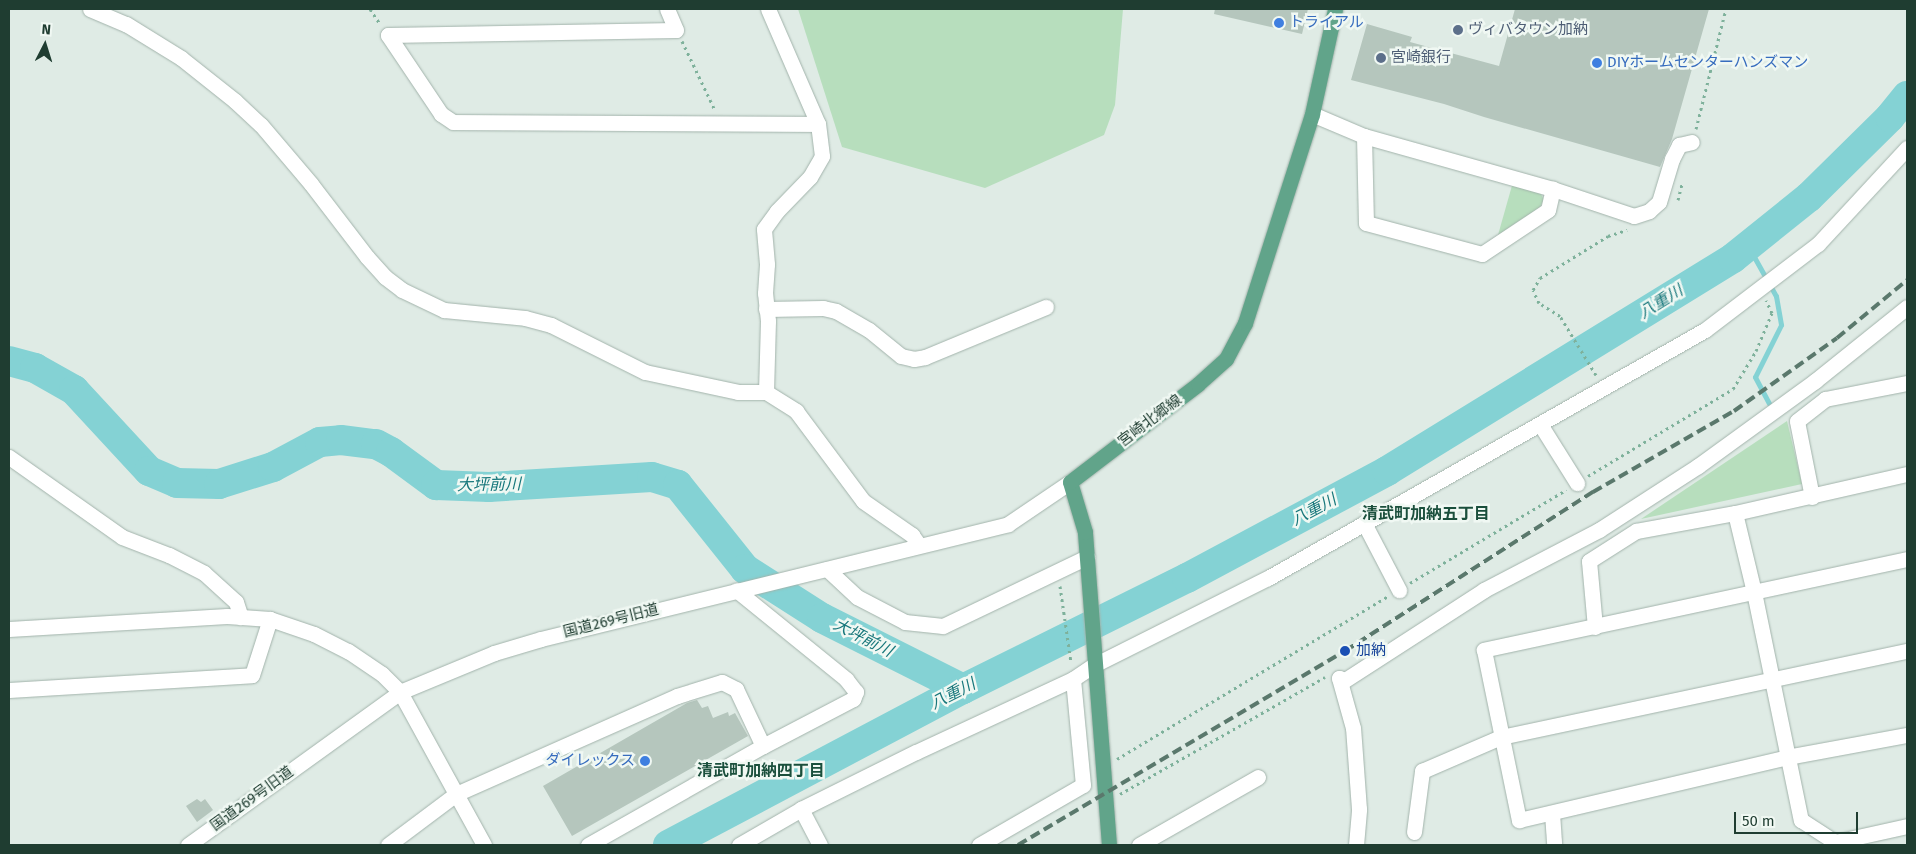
<!DOCTYPE html>
<html>
<head>
<meta charset="utf-8">
<style>
	body { margin:0 }
	#map { position:relative; width:1916px; height:854px; overflow:hidden; background:#dfebe5; font-family:"Fira Sans","Noto Sans JP",sans-serif }
	div>[style] { position:absolute }
	.green>* { inset:0; background:#b7debd }
	.stream>* { height:5px; margin:-2.5px; padding:0 2.5px; transform-origin:2.5px; border-radius:2.5px; background:#84d2d4 }
	.river>* { height:30px; margin:-15px; padding:0 15px; transform-origin:15px; border-radius:15px; background:#84d2d4 }
	.building>* { inset:0; background:#b5c6bd }
	.path>* { height:3px; margin-top:-1.5px; transform-origin:0; background:repeating-linear-gradient(90deg,#7eb19b 0 2.5px,transparent 0 6.5px) }
	.roads { filter:drop-shadow(0 0 1px #a2b3ab) drop-shadow(0 0 1px #a2b3ab) }
	.minor>* { height:15px; margin:-7.5px; padding:0 7.5px; transform-origin:7.5px; border-radius:7.5px; background:#fff }
	.tertiary>* { height:15px; margin:-7.5px; padding:0 7.5px; transform-origin:7.5px; border-radius:7.5px; background:#fff }
	.primary>* { height:15px; margin:-7.5px; padding:0 7.5px; transform-origin:7.5px; border-radius:7.5px; background:#61a48a }
	.rail>* { height:4px; margin-top:-2px; transform-origin:0; background:repeating-linear-gradient(90deg,#5a786c 0 10px,transparent 0 15px) }
	.dots>* { width:14px; height:14px; translate:-50% -50%; box-sizing:border-box; border:2px solid #f0f8f3; border-radius:50% }
	span { translate:-50% -50%; white-space:nowrap; text-align:center; line-height:1.15; -webkit-text-stroke:5px #f0f8f3; paint-order:stroke }
	.shop-label { font-size:15px; color:#366cbe }
	.left { translate:0 -50%; text-align:left }
	.right { translate:-100% -50%; text-align:right }
	.service-label { font-size:15px; color:#4e5e75 }
	.street-label { font-size:15px; color:#1f3d31 }
	.transit-label { font-size:15px; color:#164399 }
	.water-label { font-size:16px; color:#17777b; font-style:italic }
	.neighbourhood-label { font-size:16px; color:#1a4f3c; font-weight:700 }
	.frame { position:absolute; inset:0; border:10px solid #1f3d31; pointer-events:none }
	.north { position:absolute; left:20px; top:20px; width:50px; height:50px; -webkit-text-stroke:4px #f0f8f3; paint-order:stroke; rotate:5deg; font-size:14px; font-weight:700; line-height:20px; text-align:center; color:#1f3d31 }
	.north::after { content:''; display:block; margin:auto; width:18px; height:22px; background:#1f3d31; clip-path:polygon(50% 0,100% 100%,50% 72%,0 100%) }
	.scale { position:absolute; left:1734px; top:812px; width:124px; height:22px; box-sizing:border-box; border:2px solid #1f3d31; border-top:0; padding-left:6px; font-size:15px; line-height:18px; white-space:nowrap; color:#1f3d31; -webkit-text-stroke:4px #f0f8f3; paint-order:stroke }
</style>
</head>
<body>
<div id="map">
	<div class="green">
		<i style="clip-path:polygon(798px 9px,1123px 9px,1115px 105px,1104px 135px,985px 188px,842px 147px)"></i>
		<i style="clip-path:polygon(1513px 182px,1539px 190px,1544px 200px,1540px 207px,1498px 235px)"></i>
		<i style="clip-path:polygon(1787px 421px,1802px 484px,1641px 519px)"></i>
	</div>
	<div class="stream">
		<i style="left:1748px;top:246px;width:57px;rotate:60.8deg"></i>
		<i style="left:1776px;top:296px;width:29px;rotate:80deg"></i>
		<i style="left:1781px;top:325px;width:58px;rotate:116.6deg"></i>
		<i style="left:1755px;top:377px;width:30px;rotate:62deg"></i>
	</div>
	<div class="river">
		<i style="left:9px;top:361px;width:27px;rotate:15deg"></i>
		<i style="left:35px;top:368px;width:45px;rotate:29.4deg"></i>
		<i style="left:74px;top:390px;width:110px;rotate:47.2deg"></i>
		<i style="left:149px;top:471px;width:30px;rotate:23deg"></i>
		<i style="left:177px;top:483px;width:42px;rotate:1.4deg"></i>
		<i style="left:219px;top:484px;width:57px;rotate:-17.5deg"></i>
		<i style="left:273px;top:467px;width:53px;rotate:-28deg"></i>
		<i style="left:320px;top:442px;width:21px;rotate:-5deg"></i>
		<i style="left:341px;top:440px;width:35px;rotate:7deg"></i>
		<i style="left:376px;top:444px;width:17px;rotate:28deg"></i>
		<i style="left:391px;top:452px;width:56px;rotate:36.3deg"></i>
		<i style="left:436px;top:485px;width:53px;rotate:2.2deg"></i>
		<i style="left:489px;top:487px;width:163px;rotate:-3.5deg"></i>
		<i style="left:652px;top:477px;width:27px;rotate:17deg"></i>
		<i style="left:678px;top:485px;width:107px;rotate:51.4deg"></i>
		<i style="left:745px;top:569px;width:91px;rotate:32.5deg"></i>
		<i style="left:822px;top:618px;width:158px;rotate:26.7deg"></i>
		<i style="left:668px;top:845px;width:334px;rotate:-27.9deg"></i>
		<i style="left:963px;top:689px;width:250px;rotate:-26.4deg"></i>
		<i style="left:1187px;top:578px;width:227px;rotate:-28.1deg"></i>
		<i style="left:1387px;top:471px;width:406px;rotate:-31.6deg"></i>
		<i style="left:1733px;top:258px;width:97px;rotate:-38.8deg"></i>
		<i style="left:1809px;top:197px;width:114px;rotate:-44.6deg"></i>
		<i style="left:1890px;top:117px;width:27px;rotate:-51deg"></i>
	</div>
	<div class="building">
		<i style="clip-path:polygon(1215px 9px,1308px 9px,1302px 34px,1214px 14px)"></i>
		<i style="clip-path:polygon(1515px 9px,1709px 9px,1672px 139px,1660px 167px,1484px 117px,1444px 104px,1351px 80px,1367px 24px,1412px 37px,1410px 42px,1499px 66px)"></i>
		<i style="clip-path:polygon(697px 700px,702px 708px,708px 706px,713px 718px,728px 712px,729px 716px,735px 713px,748px 736px,572px 836px,543px 786px,687px 703px)"></i>
		<i style="clip-path:polygon(197px 799px,201px 802px,205px 799px,213px 810px,197px 822px,186px 806px)"></i>
	</div>
	<div class="path">
		<i style="left:370px;top:9px;width:18px;rotate:56deg"></i>
		<i style="left:682px;top:41px;width:74px;rotate:64.5deg"></i>
		<i style="left:1696px;top:129px;width:124px;rotate:-76deg"></i>
		<i style="left:1678px;top:200px;width:16px;rotate:-76deg"></i>
		<i style="left:1596px;top:375px;width:69px;rotate:-121.4deg"></i>
		<i style="left:1560px;top:316px;width:25px;rotate:-148deg"></i>
		<i style="left:1539px;top:303px;width:14px;rotate:-115deg"></i>
		<i style="left:1533px;top:290px;width:14px;rotate:-60deg"></i>
		<i style="left:1540px;top:278px;width:80px;rotate:-31.7deg"></i>
		<i style="left:1608px;top:236px;width:20px;rotate:-18deg"></i>
		<i style="left:1588px;top:476px;width:169px;rotate:-31deg"></i>
		<i style="left:1733px;top:389px;width:44px;rotate:-58.8deg"></i>
		<i style="left:1756px;top:351px;width:41px;rotate:-67.2deg"></i>
		<i style="left:1772px;top:313px;width:14px;rotate:-115deg"></i>
		<i style="left:1410px;top:583px;width:182px;rotate:-30.8deg"></i>
		<i style="left:1060px;top:586px;width:77px;rotate:81.8deg"></i>
		<i style="left:1117px;top:759px;width:316px;rotate:-31deg"></i>
		<i style="left:1120px;top:794px;width:236px;rotate:-29.7deg"></i>
	</div>
	<div class="roads">
		<div class="minor">
			<i style="left:90px;top:9px;width:39px;rotate:23deg"></i>
			<i style="left:126px;top:24px;width:65px;rotate:31.7deg"></i>
			<i style="left:181px;top:58px;width:69px;rotate:38.5deg"></i>
			<i style="left:235px;top:101px;width:35px;rotate:43deg"></i>
			<i style="left:261px;top:125px;width:77px;rotate:49.7deg"></i>
			<i style="left:311px;top:184px;width:92px;rotate:52.5deg"></i>
			<i style="left:367px;top:257px;width:27px;rotate:48deg"></i>
			<i style="left:385px;top:277px;width:21px;rotate:37deg"></i>
			<i style="left:402px;top:290px;width:47px;rotate:25.5deg"></i>
			<i style="left:444px;top:310px;width:81px;rotate:5.6deg"></i>
			<i style="left:525px;top:318px;width:27px;rotate:15deg"></i>
			<i style="left:551px;top:325px;width:105px;rotate:26.6deg"></i>
			<i style="left:645px;top:372px;width:95px;rotate:12.1deg"></i>
			<i style="left:738px;top:392px;width:28px"></i>
			<i style="left:766px;top:392px;width:36px;rotate:32deg"></i>
			<i style="left:796px;top:411px;width:112px;rotate:53.3deg"></i>
			<i style="left:863px;top:501px;width:60px;rotate:34.8deg"></i>
			<i style="left:912px;top:535px;width:12px;rotate:55deg"></i>
			<i style="left:388px;top:35px;width:95px;rotate:56.1deg"></i>
			<i style="left:441px;top:114px;width:14px;rotate:34deg"></i>
			<i style="left:453px;top:122px;width:365px;rotate:0.3deg"></i>
			<i style="left:388px;top:35px;width:288px;rotate:-1deg"></i>
			<i style="left:676px;top:30px;width:23px;rotate:-113deg"></i>
			<i style="left:1312px;top:114px;width:56px;rotate:22.9deg"></i>
			<i style="left:1364px;top:136px;width:196px;rotate:15.7deg"></i>
			<i style="left:1553px;top:189px;width:85px;rotate:18.4deg"></i>
			<i style="left:1634px;top:216px;width:16px;rotate:-18deg"></i>
			<i style="left:1649px;top:211px;width:13px;rotate:-42deg"></i>
			<i style="left:1659px;top:202px;width:45px;rotate:-73.2deg"></i>
			<i style="left:1672px;top:159px;width:16px;rotate:-63deg"></i>
			<i style="left:1679px;top:145px;width:13px;rotate:-13deg"></i>
			<i style="left:1364px;top:136px;width:87px;rotate:88.7deg"></i>
			<i style="left:1366px;top:223px;width:120px;rotate:15deg"></i>
			<i style="left:1482px;top:254px;width:79px;rotate:-33.7deg"></i>
			<i style="left:1548px;top:210px;width:22px;rotate:-77deg"></i>
			<i style="left:766px;top:309px;width:57px;rotate:-1deg"></i>
			<i style="left:823px;top:308px;width:13px;rotate:13deg"></i>
			<i style="left:836px;top:311px;width:38px;rotate:30deg"></i>
			<i style="left:869px;top:330px;width:41px;rotate:39.1deg"></i>
			<i style="left:901px;top:356px;width:13px;rotate:13deg"></i>
			<i style="left:914px;top:359px;width:11px;rotate:-10deg"></i>
			<i style="left:925px;top:357px;width:131px;rotate:-22.5deg"></i>
			<i style="left:766px;top:392px;width:71px;rotate:-88.4deg"></i>
			<i style="left:768px;top:321px;width:28px;rotate:-96deg"></i>
			<i style="left:765px;top:293px;width:29px;rotate:-86deg"></i>
			<i style="left:767px;top:264px;width:35px;rotate:-95deg"></i>
			<i style="left:764px;top:229px;width:22px;rotate:-54deg"></i>
			<i style="left:777px;top:211px;width:47px;rotate:-45.9deg"></i>
			<i style="left:810px;top:177px;width:24px;rotate:-60deg"></i>
			<i style="left:822px;top:156px;width:32px;rotate:-97deg"></i>
			<i style="left:818px;top:124px;width:125px;rotate:-113.5deg"></i>
			<i style="left:1540px;top:424px;width:70px;rotate:57.9deg"></i>
			<i style="left:9px;top:457px;width:138px;rotate:35.3deg"></i>
			<i style="left:122px;top:537px;width:50px;rotate:21deg"></i>
			<i style="left:169px;top:555px;width:39px;rotate:27deg"></i>
			<i style="left:204px;top:573px;width:43px;rotate:42.2deg"></i>
			<i style="left:236px;top:602px;width:16px;rotate:72deg"></i>
			<i style="left:1812px;top:497px;width:77px;rotate:-101.2deg"></i>
			<i style="left:1797px;top:421px;width:36px;rotate:-38deg"></i>
			<i style="left:1825px;top:399px;width:84px;rotate:-11deg"></i>
			<i style="left:1735px;top:513px;width:81px;rotate:76.5deg"></i>
			<i style="left:1754px;top:592px;width:233px;rotate:78.4deg"></i>
			<i style="left:1801px;top:820px;width:40px;rotate:32.9deg"></i>
			<i style="left:1835px;top:842px;width:74px;rotate:-12.5deg"></i>
			<i style="left:1364px;top:523px;width:76px;rotate:62.4deg"></i>
			<i style="left:1907px;top:559px;width:433px;rotate:167.9deg"></i>
			<i style="left:1484px;top:650px;width:174px;rotate:78.4deg"></i>
			<i style="left:1519px;top:820px;width:275px;rotate:-13.2deg"></i>
			<i style="left:1787px;top:757px;width:122px;rotate:-10.4deg"></i>
			<i style="left:827px;top:569px;width:41px;rotate:43deg"></i>
			<i style="left:857px;top:597px;width:54px;rotate:27.5deg"></i>
			<i style="left:905px;top:622px;width:38px;rotate:6deg"></i>
			<i style="left:943px;top:626px;width:160px;rotate:-25.6deg"></i>
			<i style="left:1595px;top:627px;width:66px;rotate:-95.2deg"></i>
			<i style="left:1589px;top:561px;width:56px;rotate:-32.6deg"></i>
			<i style="left:1636px;top:531px;width:101px;rotate:-10.3deg"></i>
			<i style="left:1735px;top:513px;width:176px;rotate:-12.8deg"></i>
			<i style="left:9px;top:690px;width:243px;rotate:-3.5deg"></i>
			<i style="left:252px;top:675px;width:59px;rotate:-72.2deg"></i>
			<i style="left:801px;top:809px;width:41px;rotate:62.2deg"></i>
			<i style="left:1552px;top:813px;width:32px;rotate:86deg"></i>
			<i style="left:1414px;top:832px;width:62px;rotate:-82.5deg"></i>
			<i style="left:1422px;top:771px;width:86px;rotate:-23.3deg"></i>
			<i style="left:1501px;top:737px;width:415px;rotate:-12deg"></i>
			<i style="left:388px;top:845px;width:85px;rotate:-36.9deg"></i>
			<i style="left:456px;top:794px;width:242px;rotate:-23.9deg"></i>
			<i style="left:677px;top:696px;width:47px;rotate:-17.3deg"></i>
			<i style="left:722px;top:682px;width:16px;rotate:27deg"></i>
			<i style="left:736px;top:689px;width:63px;rotate:64.7deg"></i>
			<i style="left:588px;top:845px;width:201px;rotate:-29.5deg"></i>
			<i style="left:763px;top:746px;width:102px;rotate:-27.6deg"></i>
			<i style="left:853px;top:699px;width:8px;rotate:-67deg"></i>
			<i style="left:856px;top:692px;width:16px;rotate:-128deg"></i>
			<i style="left:846px;top:679px;width:141px;rotate:-141deg"></i>
			<i style="left:739px;top:845px;width:72px;rotate:-30.1deg"></i>
			<i style="left:801px;top:809px;width:128px;rotate:-26.4deg"></i>
			<i style="left:916px;top:752px;width:173px;rotate:-24.9deg"></i>
			<i style="left:1073px;top:679px;width:25px;rotate:-34deg"></i>
			<i style="left:1094px;top:665px;width:195px;rotate:-26.6deg"></i>
			<i style="left:1268px;top:578px;width:502px;rotate:-29.58deg"></i>
			<i style="left:1705px;top:330px;width:142px;rotate:-37.3deg"></i>
			<i style="left:1818px;top:244px;width:131px;rotate:-47.2deg"></i>
			<i style="left:979px;top:845px;width:120px;rotate:-30deg"></i>
			<i style="left:1083px;top:785px;width:106px;rotate:-95.4deg"></i>
			<i style="left:1139px;top:845px;width:137px;rotate:-29.7deg"></i>
			<i style="left:1356px;top:845px;width:36px;rotate:-85deg"></i>
			<i style="left:1359px;top:809px;width:81px;rotate:-94.2deg"></i>
			<i style="left:1353px;top:728px;width:52px;rotate:-105.6deg"></i>
			<i style="left:1339px;top:678px;width:6px;rotate:18deg"></i>
			<i style="left:1345px;top:680px;width:166px;rotate:-32.9deg"></i>
			<i style="left:1484px;top:590px;width:130px;rotate:-27.6deg"></i>
			<i style="left:1599px;top:530px;width:118px;rotate:-32.9deg"></i>
			<i style="left:1698px;top:466px;width:145px;rotate:-36deg"></i>
			<i style="left:1815px;top:381px;width:118px;rotate:-38.8deg"></i>
		</div>
		<div class="tertiary">
			<i style="left:9px;top:629px;width:218px;rotate:-3.4deg"></i>
			<i style="left:227px;top:616px;width:43px;rotate:4deg"></i>
			<i style="left:270px;top:619px;width:46px;rotate:18.8deg"></i>
			<i style="left:314px;top:634px;width:38px;rotate:27deg"></i>
			<i style="left:348px;top:651px;width:41px;rotate:34.1deg"></i>
			<i style="left:382px;top:674px;width:25px;rotate:45deg"></i>
			<i style="left:400px;top:692px;width:175px;rotate:61.2deg"></i>
			<i style="left:188px;top:845px;width:261px;rotate:-35.8deg"></i>
			<i style="left:400px;top:692px;width:102px;rotate:-22.5deg"></i>
			<i style="left:494px;top:653px;width:49px;rotate:-16.6deg"></i>
			<i style="left:541px;top:639px;width:481px;rotate:-13.8deg"></i>
			<i style="left:1008px;top:524px;width:75px;rotate:-34.1deg"></i>
		</div>
		<div class="primary">
			<i style="left:1109px;top:845px;width:314px;rotate:-94.4deg"></i>
			<i style="left:1085px;top:532px;width:52px;rotate:-106.7deg"></i>
			<i style="left:1070px;top:482px;width:161px;rotate:-37.4deg"></i>
			<i style="left:1198px;top:384px;width:38px;rotate:-42deg"></i>
			<i style="left:1226px;top:359px;width:41px;rotate:-62.2deg"></i>
			<i style="left:1245px;top:323px;width:219px;rotate:-72.2deg"></i>
			<i style="left:1312px;top:114px;width:107px;rotate:-77.6deg"></i>
		</div>
	</div>
	<div class="rail">
		<i style="left:1018px;top:845px;width:380px;rotate:-30.7deg"></i>
		<i style="left:1345px;top:651px;width:295px;rotate:-32.7deg"></i>
		<i style="left:1593px;top:492px;width:163px;rotate:-29.9deg"></i>
		<i style="left:1734px;top:411px;width:126px;rotate:-35.3deg"></i>
		<i style="left:1837px;top:338px;width:91px;rotate:-39.6deg"></i>
	</div>
	<div class="dots">
		<i style="left:1279px;top:23px;background:#3f7fe0"></i>
		<i style="left:1458px;top:30px;background:#5c6f8a"></i>
		<i style="left:1381px;top:58px;background:#5c6f8a"></i>
		<i style="left:1597px;top:63px;background:#3f7fe0"></i>
		<i style="left:1345px;top:651px;background:#1a4fb4"></i>
		<i style="left:645px;top:761px;background:#3f7fe0"></i>
	</div>
	<div class="shop-label">
		<span class="left" style="left:1289px;top:23px">トライアル</span>
		<span class="left" style="left:1607px;top:63px">DIYホームセンターハンズマン</span>
		<span class="right" style="left:635px;top:761px">ダイレックス</span>
	</div>
	<div class="service-label">
		<span class="left" style="left:1468px;top:30px">ヴィバタウン加納</span>
		<span class="left" style="left:1391px;top:58px">宮崎銀行</span>
	</div>
	<div class="street-label">
		<span style="left:1150px;top:421px;rotate:-37deg">宮崎北郷線</span>
		<span style="left:611px;top:621px;rotate:-14deg">国道269号旧道</span>
		<span style="left:252px;top:799px;rotate:-36deg">国道269号旧道</span>
	</div>
	<div class="transit-label">
		<span class="left" style="left:1356px;top:651px">加納</span>
	</div>
	<div class="water-label">
		<span style="left:1661px;top:302px;rotate:-32deg">八重川</span>
		<span style="left:489px;top:485px;rotate:-1deg">大坪前川</span>
		<span style="left:1314px;top:510px;rotate:-28deg">八重川</span>
		<span style="left:863px;top:638px;rotate:27deg">大坪前川</span>
		<span style="left:953px;top:694px;rotate:-27deg">八重川</span>
	</div>
	<div class="neighbourhood-label">
		<span style="left:1426px;top:514px">清武町加納五丁目</span>
		<span style="left:761px;top:771px">清武町加納四丁目</span>
	</div>
	<div class="frame"></div>
	<div class="north">N</div>
	<div class="scale">50 m</div>
</div>
</body>
</html>
